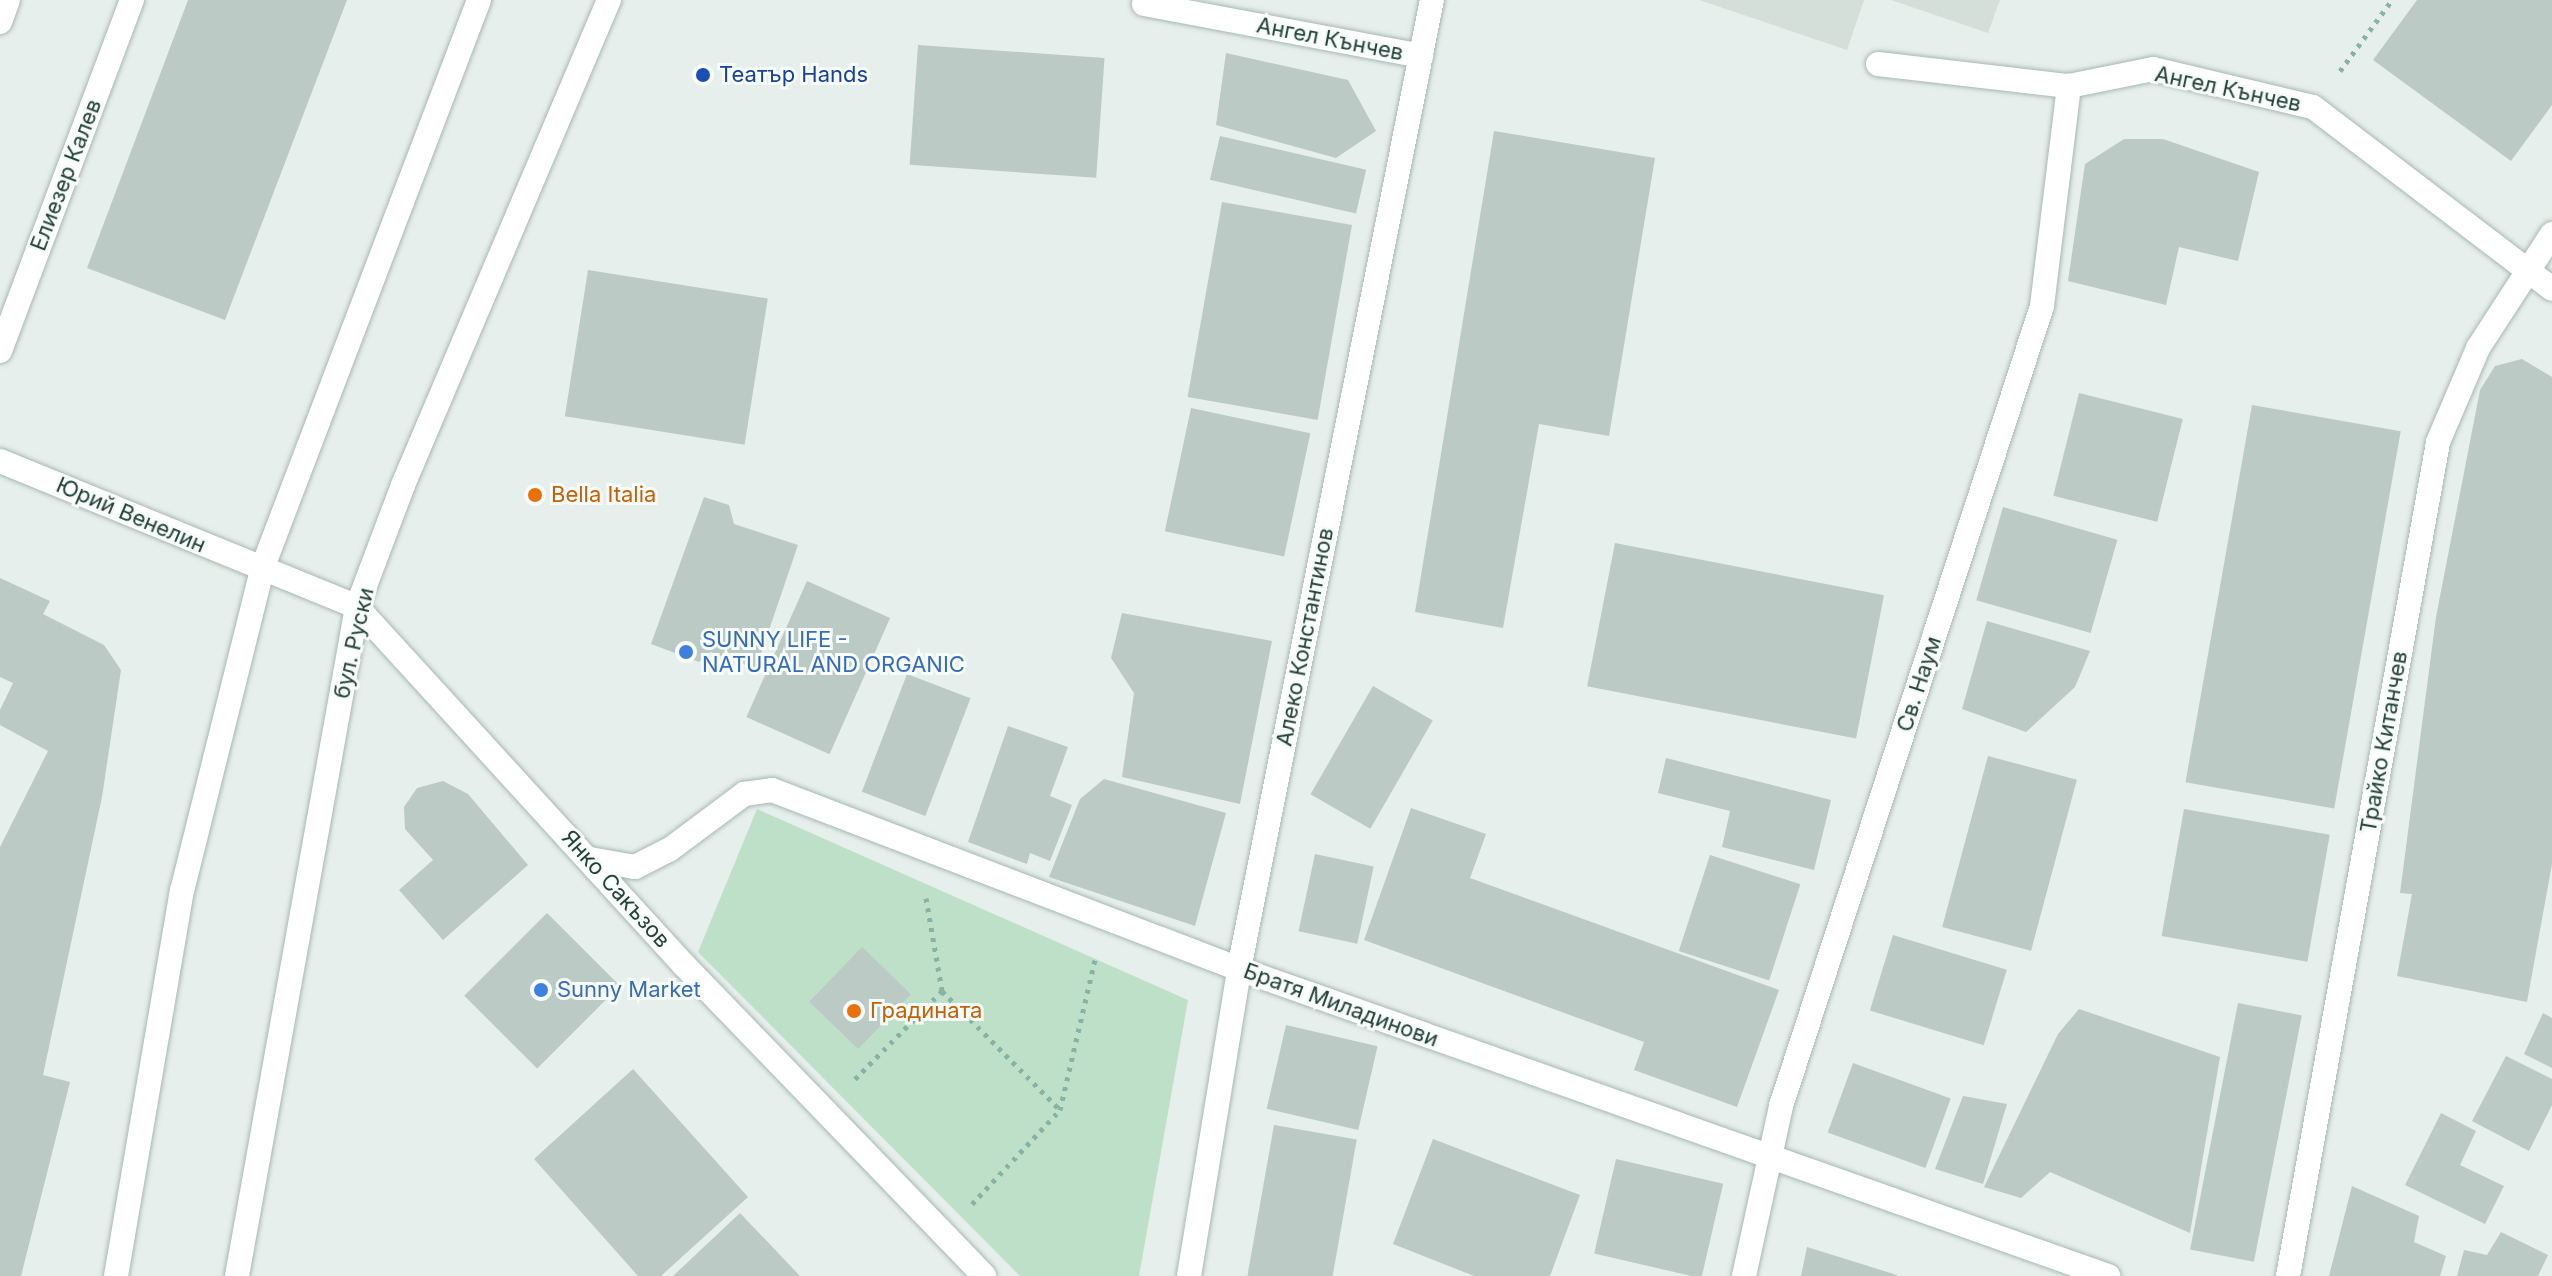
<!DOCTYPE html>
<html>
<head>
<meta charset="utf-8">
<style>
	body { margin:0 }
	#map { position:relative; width:2552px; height:1276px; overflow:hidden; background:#e6efeb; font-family:Inter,sans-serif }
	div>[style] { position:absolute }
	.built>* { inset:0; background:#d4dfda }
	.green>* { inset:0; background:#bfe0c8 }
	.building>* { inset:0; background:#bbcac4; transform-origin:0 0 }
	.path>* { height:5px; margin-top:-2.5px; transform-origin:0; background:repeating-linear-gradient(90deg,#86b3a5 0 4px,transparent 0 10px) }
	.roads { filter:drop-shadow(0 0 2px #a8b8b2) drop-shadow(0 0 2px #a8b8b2) }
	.service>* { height:24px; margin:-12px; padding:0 12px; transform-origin:12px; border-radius:12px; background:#fff }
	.minor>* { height:24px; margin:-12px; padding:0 12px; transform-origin:12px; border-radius:12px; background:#fff }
	.secondary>* { height:24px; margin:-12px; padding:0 12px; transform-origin:12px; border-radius:12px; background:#fff }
	.dots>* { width:22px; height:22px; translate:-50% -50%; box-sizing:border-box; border:4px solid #f7fbf9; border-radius:50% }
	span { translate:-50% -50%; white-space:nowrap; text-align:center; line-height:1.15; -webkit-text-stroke:6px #f7fbf9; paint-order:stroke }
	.street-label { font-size:22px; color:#24423a }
	.transit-label { font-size:22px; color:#164399 }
	.left { translate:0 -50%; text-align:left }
	.food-label { font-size:22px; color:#c56008 }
	.shop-label { font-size:22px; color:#366cbe }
</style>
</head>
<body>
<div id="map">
	<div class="built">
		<i style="clip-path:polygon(1699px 0,1864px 0,1847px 50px)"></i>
		<i style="clip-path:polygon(1891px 0,2000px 0,1988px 33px)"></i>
	</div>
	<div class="green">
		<i style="clip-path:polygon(757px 809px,1188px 1000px,1139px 1276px,1020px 1276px,698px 952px)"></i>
	</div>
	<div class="building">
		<i style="clip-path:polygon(188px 0,347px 0,225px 320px,87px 268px)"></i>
		<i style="clip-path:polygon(2417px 0,2552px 0,2552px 105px,2511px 161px,2373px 60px)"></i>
		<i style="left:918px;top:45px;width:187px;height:120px;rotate:4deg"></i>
		<i style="clip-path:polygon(1226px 53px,1348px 80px,1376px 131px,1336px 158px,1216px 125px)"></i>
		<i style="clip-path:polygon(1494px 131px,1655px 158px,1609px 436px,1539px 424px,1503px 628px,1415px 612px)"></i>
		<i style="left:1220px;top:136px;width:150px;height:45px;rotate:13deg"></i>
		<i style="clip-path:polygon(2124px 139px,2163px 139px,2259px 172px,2238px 261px,2179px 247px,2166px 305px,2068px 281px,2085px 164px)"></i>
		<i style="left:1222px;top:202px;width:132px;height:198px;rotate:10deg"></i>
		<i style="left:588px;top:270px;width:182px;height:148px;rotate:9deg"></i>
		<i style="clip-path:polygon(2522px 359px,2552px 377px,2552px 864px,2527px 1002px,2397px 976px,2412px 894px,2400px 893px,2436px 617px,2480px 390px,2495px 366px)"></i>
		<i style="left:2079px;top:393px;width:107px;height:106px;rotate:14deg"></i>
		<i style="left:2252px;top:405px;width:151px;height:383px;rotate:10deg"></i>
		<i style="left:1191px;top:408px;width:122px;height:126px;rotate:12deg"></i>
		<i style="clip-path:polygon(704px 497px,729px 505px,734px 524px,798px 545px,756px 668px,710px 652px,699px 662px,651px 644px)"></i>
		<i style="left:2003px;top:507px;width:119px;height:97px;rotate:16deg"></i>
		<i style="left:1615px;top:543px;width:274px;height:146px;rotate:11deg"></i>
		<i style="clip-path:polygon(0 578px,50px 601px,43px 614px,104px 645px,121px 670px,102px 797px,43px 1075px,70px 1082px,21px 1276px,0 1276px,0 847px,48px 751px,0 725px,0 710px,13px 683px,0 677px)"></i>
		<i style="left:807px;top:581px;width:91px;height:149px;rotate:24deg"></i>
		<i style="clip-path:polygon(1122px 613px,1272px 641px,1240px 804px,1122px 777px,1134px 693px,1111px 658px)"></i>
		<i style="clip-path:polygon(1987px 621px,2090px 651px,2075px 687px,2026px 732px,1962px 709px)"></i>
		<i style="left:907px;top:674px;width:68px;height:126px;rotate:21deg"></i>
		<i style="left:1373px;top:686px;width:69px;height:125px;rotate:30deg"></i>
		<i style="clip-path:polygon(1008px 726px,1068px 747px,1050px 796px,1072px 805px,1050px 861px,1030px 853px,1027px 864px,968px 842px)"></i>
		<i style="left:1988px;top:756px;width:92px;height:177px;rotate:15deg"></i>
		<i style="clip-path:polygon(1666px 758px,1831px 800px,1814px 870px,1722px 847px,1730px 811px,1658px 793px)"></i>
		<i style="clip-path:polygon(1104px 779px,1226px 813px,1195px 926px,1049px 877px,1080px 799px)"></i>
		<i style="clip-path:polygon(443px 781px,468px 794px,528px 865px,443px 940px,399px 890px,433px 860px,405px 829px,404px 807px,417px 788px)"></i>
		<i style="clip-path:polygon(1411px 808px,1486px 834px,1470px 878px,1779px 990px,1737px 1107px,1634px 1070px,1644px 1042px,1364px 940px)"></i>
		<i style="left:2184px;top:809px;width:148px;height:129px;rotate:10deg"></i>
		<i style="left:1315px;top:854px;width:60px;height:79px;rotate:12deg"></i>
		<i style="left:1710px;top:855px;width:95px;height:101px;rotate:18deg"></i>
		<i style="left:547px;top:913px;width:103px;height:117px;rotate:45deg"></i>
		<i style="left:1893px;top:935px;width:119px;height:79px;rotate:17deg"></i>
		<i style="left:862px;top:947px;width:68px;height:76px;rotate:44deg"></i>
		<i style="left:2238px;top:1003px;width:65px;height:251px;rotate:11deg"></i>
		<i style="clip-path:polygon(2079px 1009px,2220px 1057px,2190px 1233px,2050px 1172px,2021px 1198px,1984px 1187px,2058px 1034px)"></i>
		<i style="clip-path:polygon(2543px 1013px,2552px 1018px,2552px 1068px,2524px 1054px)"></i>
		<i style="left:1286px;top:1025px;width:94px;height:86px;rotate:13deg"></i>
		<i style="clip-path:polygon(2506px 1056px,2552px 1079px,2552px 1105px,2529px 1151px,2472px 1121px)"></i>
		<i style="left:1853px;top:1063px;width:104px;height:74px;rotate:20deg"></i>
		<i style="clip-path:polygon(633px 1069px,748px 1197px,661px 1276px,638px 1276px,534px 1159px)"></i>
		<i style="clip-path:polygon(1963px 1096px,2007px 1104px,1983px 1184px,1935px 1169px)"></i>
		<i style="clip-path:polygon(2441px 1113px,2476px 1131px,2460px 1165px,2504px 1186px,2485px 1224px,2405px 1185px)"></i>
		<i style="left:1274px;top:1125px;width:84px;height:153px;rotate:10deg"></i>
		<i style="clip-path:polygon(1433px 1139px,1580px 1195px,1550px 1276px,1474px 1276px,1393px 1244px)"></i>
		<i style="left:1616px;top:1159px;width:110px;height:97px;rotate:13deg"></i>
		<i style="clip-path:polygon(2352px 1186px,2419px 1216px,2414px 1242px,2446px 1256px,2440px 1276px,2329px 1276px)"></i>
		<i style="clip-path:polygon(740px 1213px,800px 1276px,673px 1276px)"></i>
		<i style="clip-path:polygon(2501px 1232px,2548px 1255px,2538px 1276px,2457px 1276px,2464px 1250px,2487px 1255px)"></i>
		<i style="clip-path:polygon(1807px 1247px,1897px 1275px,1897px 1276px,1801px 1276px)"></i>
	</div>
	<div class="path">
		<i style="left:2340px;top:71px;width:88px;rotate:-53.8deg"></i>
		<i style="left:926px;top:898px;width:94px;rotate:80.2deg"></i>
		<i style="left:855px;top:1079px;width:124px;rotate:-45.3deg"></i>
		<i style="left:942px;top:991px;width:166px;rotate:45.2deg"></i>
		<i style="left:972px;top:1204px;width:129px;rotate:-46.9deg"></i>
		<i style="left:1060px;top:1110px;width:154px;rotate:-76.9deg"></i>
	</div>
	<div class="roads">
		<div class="service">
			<i style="left:1878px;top:64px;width:192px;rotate:6.6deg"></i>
			<i style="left:2069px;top:86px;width:86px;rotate:-11.4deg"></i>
			<i style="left:2153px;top:69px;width:164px;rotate:13.4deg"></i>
			<i style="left:2313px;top:107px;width:269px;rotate:37.3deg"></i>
		</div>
		<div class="minor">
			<i style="left:1144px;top:4px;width:282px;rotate:10.6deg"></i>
			<i style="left:0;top:22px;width:23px;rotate:-70deg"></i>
			<i style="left:2527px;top:270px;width:31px;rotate:37deg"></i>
			<i style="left:0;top:351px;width:375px;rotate:-69.4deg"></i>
			<i style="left:0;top:461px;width:386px;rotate:22.2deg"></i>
			<i style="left:357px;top:607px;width:485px;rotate:47.6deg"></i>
			<i style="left:684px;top:965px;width:432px;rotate:46deg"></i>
			<i style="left:590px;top:859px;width:46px;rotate:10.1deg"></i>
			<i style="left:635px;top:867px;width:38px;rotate:-27deg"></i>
			<i style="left:669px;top:850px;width:94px;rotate:-36.7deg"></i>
			<i style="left:744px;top:794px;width:28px;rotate:-8deg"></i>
			<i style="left:772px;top:790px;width:500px;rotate:20.97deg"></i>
			<i style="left:1239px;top:969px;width:922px;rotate:19.46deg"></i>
			<i style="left:1189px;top:1276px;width:311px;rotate:-80.7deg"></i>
			<i style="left:1239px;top:969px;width:988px;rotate:-78.74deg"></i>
			<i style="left:1744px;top:1276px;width:174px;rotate:-77.7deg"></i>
			<i style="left:1781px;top:1106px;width:841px;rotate:-71.93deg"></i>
			<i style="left:2042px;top:306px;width:222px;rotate:-83deg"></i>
			<i style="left:2288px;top:1276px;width:847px;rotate:-79.8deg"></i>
			<i style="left:2438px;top:442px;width:102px;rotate:-66.9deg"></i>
			<i style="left:2478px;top:348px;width:136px;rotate:-57deg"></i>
		</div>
		<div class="secondary">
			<i style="left:116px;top:1276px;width:391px;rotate:-80.3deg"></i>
			<i style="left:182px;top:891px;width:332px;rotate:-76deg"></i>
			<i style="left:262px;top:569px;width:609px;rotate:-69.12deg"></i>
			<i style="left:237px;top:1276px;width:680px;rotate:-79.83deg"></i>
			<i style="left:357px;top:607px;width:130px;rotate:-69.3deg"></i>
			<i style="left:403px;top:485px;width:527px;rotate:-66.99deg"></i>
		</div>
	</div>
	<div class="dots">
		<i style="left:703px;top:75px;background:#1a4fb4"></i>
		<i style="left:535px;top:495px;background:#e8710a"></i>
		<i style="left:686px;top:652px;background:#3f7fe0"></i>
		<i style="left:541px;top:990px;background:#3f7fe0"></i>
		<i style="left:854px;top:1011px;background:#e8710a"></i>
	</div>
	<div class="street-label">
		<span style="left:1330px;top:39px;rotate:11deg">Ангел Кънчев</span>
		<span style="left:2228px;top:89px;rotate:12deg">Ангел Кънчев</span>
		<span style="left:66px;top:175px;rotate:-69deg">Елиезер Калев</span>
		<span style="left:131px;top:515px;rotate:23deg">Юрий Венелин</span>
		<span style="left:1305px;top:637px;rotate:-79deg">Алеко Константинов</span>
		<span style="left:354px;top:643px;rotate:-77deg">бул. Руски</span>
		<span style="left:1919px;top:684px;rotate:-72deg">Св. Наум</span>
		<span style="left:2384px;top:742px;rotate:-80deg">Трайко Китанчев</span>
		<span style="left:616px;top:889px;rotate:48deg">Янко Сакъзов</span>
		<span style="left:1341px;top:1005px;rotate:20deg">Братя Миладинови</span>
	</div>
	<div class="transit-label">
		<span class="left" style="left:719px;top:75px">Театър Hands</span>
	</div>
	<div class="food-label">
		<span class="left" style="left:551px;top:495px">Bella Italia</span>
		<span class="left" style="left:870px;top:1011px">Градината</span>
	</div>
	<div class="shop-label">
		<span class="left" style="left:702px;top:652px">SUNNY LIFE -<br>NATURAL AND ORGANIC</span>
		<span class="left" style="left:557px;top:990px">Sunny Market</span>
	</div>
</div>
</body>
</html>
